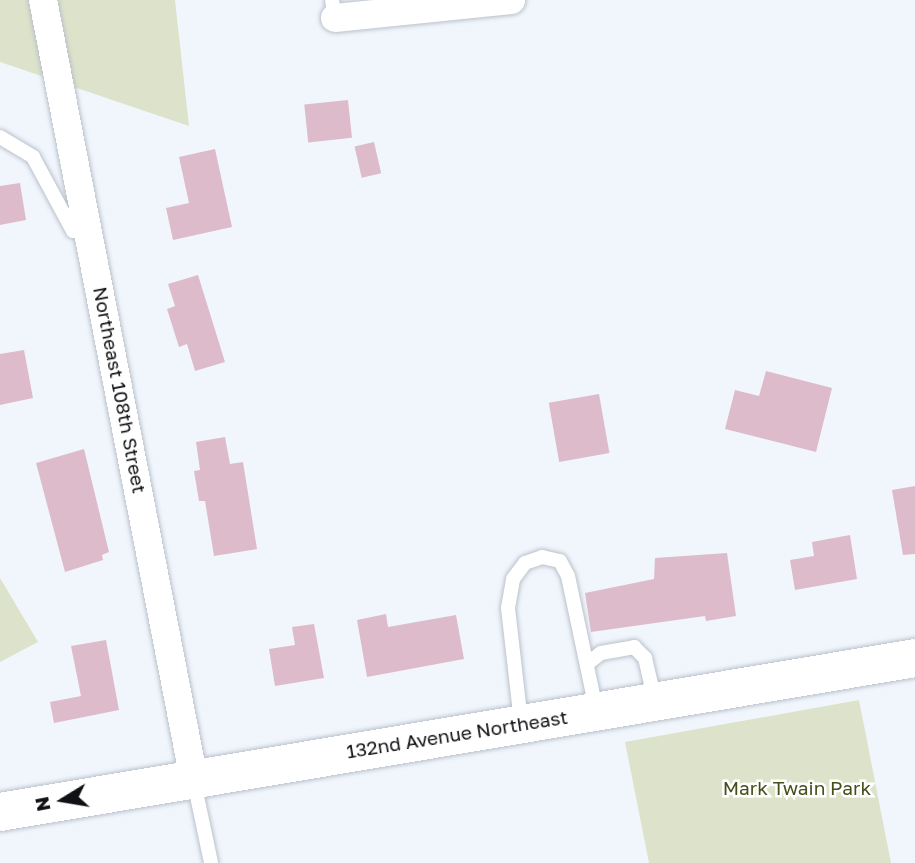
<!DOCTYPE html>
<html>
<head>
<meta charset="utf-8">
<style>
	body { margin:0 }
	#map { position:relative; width:915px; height:863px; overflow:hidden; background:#f1f6fd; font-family:"Golos Text",sans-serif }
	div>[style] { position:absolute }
	.green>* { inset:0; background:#dde3ca }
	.building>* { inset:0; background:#debbcb; transform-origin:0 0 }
	.roads { filter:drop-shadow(0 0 2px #bbc1ca) drop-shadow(0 0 2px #bbc1ca) }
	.lane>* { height:14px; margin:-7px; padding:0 7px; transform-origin:7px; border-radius:7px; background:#fff }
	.street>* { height:28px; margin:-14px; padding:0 14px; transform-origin:14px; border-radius:14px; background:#fff }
	.secondary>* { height:38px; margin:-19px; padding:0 19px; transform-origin:19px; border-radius:19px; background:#fff }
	span { translate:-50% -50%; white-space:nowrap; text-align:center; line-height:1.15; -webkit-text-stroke:5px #fff; paint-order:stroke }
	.street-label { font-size:19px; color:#0f1114 }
	.park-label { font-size:19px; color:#464e1a }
	.north { position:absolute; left:28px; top:765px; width:70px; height:70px; -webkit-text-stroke:5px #fff; paint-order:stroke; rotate:259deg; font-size:19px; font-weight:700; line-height:28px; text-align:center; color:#0f1114 }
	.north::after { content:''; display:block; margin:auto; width:24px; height:32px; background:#0f1114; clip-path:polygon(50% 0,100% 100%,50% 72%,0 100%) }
</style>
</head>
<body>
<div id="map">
	<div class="green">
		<i style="clip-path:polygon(0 0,175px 0,189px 126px,0 62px)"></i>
		<i style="clip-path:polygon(0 578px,38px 642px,0 662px)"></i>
		<i style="clip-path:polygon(859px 700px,891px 863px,649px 863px,625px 742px)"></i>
	</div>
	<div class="building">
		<i style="left:348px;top:100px;width:38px;height:44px;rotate:84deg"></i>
		<i style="left:374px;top:142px;width:32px;height:20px;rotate:77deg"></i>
		<i style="clip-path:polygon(215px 149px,232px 227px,173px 240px,166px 208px,189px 203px,179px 157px)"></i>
		<i style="clip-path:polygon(20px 183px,26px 220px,0 225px,0 186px)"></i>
		<i style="clip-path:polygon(198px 275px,225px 362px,195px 371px,187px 344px,179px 347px,167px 309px,175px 306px,168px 284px)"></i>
		<i style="clip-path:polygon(24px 350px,33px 398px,0 405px,0 354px)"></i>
		<i style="clip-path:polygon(766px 371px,832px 388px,816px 452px,725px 429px,735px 390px,759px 396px)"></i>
		<i style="left:599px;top:394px;width:60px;height:51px;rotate:80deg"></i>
		<i style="clip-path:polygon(225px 437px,230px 464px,243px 462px,257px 549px,214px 556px,205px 501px,199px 501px,194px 471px,200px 470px,196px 442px)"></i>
		<i style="clip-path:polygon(84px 449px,109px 552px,102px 555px,103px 560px,65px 572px,36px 463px)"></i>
		<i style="clip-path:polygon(915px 486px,915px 554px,903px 555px,892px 490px)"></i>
		<i style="clip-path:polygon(850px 535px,857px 579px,795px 590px,790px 560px,814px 556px,812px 542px)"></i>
		<i style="clip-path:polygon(727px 553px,736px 616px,706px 621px,705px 616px,591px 632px,585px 593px,654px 579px,655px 558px)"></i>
		<i style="clip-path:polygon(386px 614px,388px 627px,456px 615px,464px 659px,367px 677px,357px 620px)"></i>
		<i style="clip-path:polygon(314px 624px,324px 678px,275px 686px,269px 649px,295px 645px,292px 627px)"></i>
		<i style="clip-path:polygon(106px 640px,119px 710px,54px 723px,50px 702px,81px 696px,71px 646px)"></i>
	</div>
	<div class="roads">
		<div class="lane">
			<i style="left:332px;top:0;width:18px;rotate:81deg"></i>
			<i style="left:0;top:137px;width:39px;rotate:31deg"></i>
			<i style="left:33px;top:157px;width:84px;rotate:61.6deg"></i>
			<i style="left:73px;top:231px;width:17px"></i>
			<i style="left:588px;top:663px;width:16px;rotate:-38deg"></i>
			<i style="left:601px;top:653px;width:34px;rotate:-10deg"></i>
			<i style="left:634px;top:647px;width:16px;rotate:45deg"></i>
			<i style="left:645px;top:658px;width:44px;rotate:76.9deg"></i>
			<i style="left:521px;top:722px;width:115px;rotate:-96.5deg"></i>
			<i style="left:508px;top:608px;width:29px;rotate:-80deg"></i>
			<i style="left:513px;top:579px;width:20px;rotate:-53deg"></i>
			<i style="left:525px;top:563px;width:18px;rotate:-19deg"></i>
			<i style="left:542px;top:557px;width:18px;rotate:13deg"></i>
			<i style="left:560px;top:561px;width:17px;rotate:62deg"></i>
			<i style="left:568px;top:576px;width:136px;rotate:78.1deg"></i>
			<i style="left:194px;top:782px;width:83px;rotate:78.1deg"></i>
		</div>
		<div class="street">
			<i style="left:43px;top:0;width:794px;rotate:79.04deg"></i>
			<i style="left:335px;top:18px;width:177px;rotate:-5.8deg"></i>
		</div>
		<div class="secondary">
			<i style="left:0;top:812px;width:928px;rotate:-9.55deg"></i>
		</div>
	</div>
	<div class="street-label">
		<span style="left:120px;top:390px;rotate:79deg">Northeast 108th Street</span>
		<span style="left:457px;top:734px;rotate:-9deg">132nd Avenue Northeast</span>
	</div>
	<div class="park-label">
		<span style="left:797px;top:788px">Mark Twain Park</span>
	</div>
	<div class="north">N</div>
</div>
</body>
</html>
